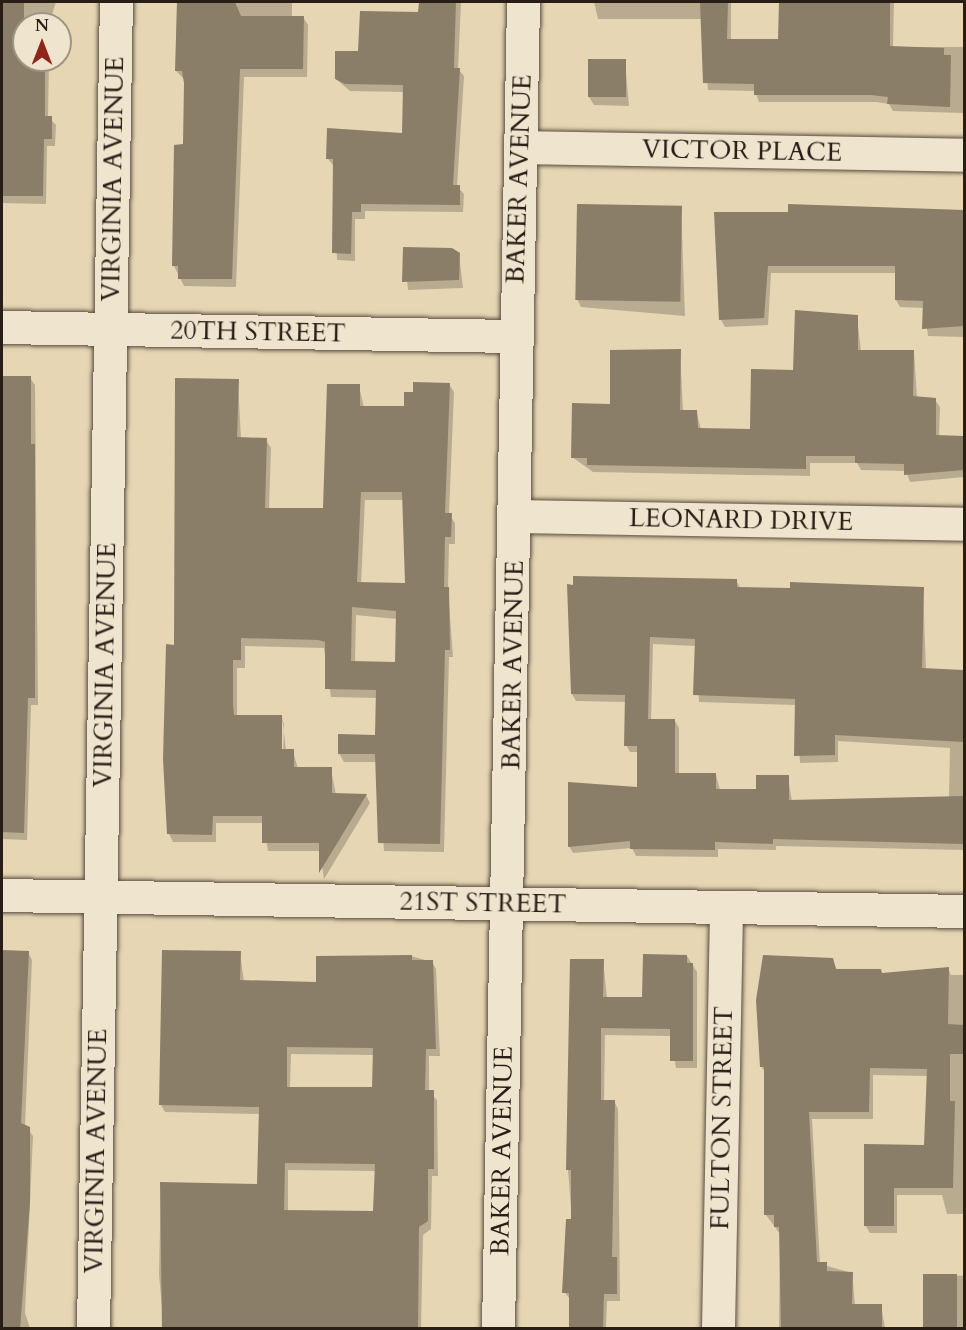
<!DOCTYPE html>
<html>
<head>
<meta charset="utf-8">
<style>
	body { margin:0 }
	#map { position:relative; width:966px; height:1330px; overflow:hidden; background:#e6d6b4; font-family:Cardo,serif }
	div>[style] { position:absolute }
	.shadow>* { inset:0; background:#0003; transform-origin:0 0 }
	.building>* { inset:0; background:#8b7e68; transform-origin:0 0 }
	.roads { filter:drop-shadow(0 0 2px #584c3e) drop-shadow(0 0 2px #584c3e) }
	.minor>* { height:33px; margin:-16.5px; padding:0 16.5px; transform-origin:16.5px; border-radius:16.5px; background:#efe4ce }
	span { translate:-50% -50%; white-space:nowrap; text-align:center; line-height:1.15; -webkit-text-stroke:4.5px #efe4ce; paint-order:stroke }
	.street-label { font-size:26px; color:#281e16 }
	.frame { position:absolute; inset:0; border:3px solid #281e16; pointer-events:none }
	.north { position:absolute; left:12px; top:12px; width:60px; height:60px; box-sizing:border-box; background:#efe4ce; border:2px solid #9f9584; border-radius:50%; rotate:0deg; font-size:16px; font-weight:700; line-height:24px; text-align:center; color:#281e16 }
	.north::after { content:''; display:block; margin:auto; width:21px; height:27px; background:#8f2418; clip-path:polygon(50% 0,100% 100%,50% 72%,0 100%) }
</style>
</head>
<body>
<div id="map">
	<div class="shadow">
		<i style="clip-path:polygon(2px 2px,56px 2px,49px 24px,24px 24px,24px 60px,49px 60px,48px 117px,56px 125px,55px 146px,47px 146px,46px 204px,2px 203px)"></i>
		<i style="clip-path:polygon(177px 2px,292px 2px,292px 17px,303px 17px,308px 25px,307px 77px,244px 77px,236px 287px,184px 286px,174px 266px,175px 147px,184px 145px,184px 79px,176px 71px)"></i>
		<i style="clip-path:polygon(420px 2px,461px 2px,458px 69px,464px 76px,457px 186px,464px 194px,463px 212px,365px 211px,365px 219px,355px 219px,355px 261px,337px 260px,334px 166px,328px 159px,404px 134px,404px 92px,350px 91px,336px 79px,359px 52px,420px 13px)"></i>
		<i style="clip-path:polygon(594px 2px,731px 2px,731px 40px,780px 40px,780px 2px,894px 2px,893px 47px,964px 47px,964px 113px,893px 111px,889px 104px,876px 102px,759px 102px,755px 91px,708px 90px,701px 19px,598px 19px)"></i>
		<i style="clip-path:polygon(625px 61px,629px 106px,594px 105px,589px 97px)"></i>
		<i style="clip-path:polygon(681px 207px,685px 316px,581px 307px,577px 299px)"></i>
		<i style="clip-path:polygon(964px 210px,964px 337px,928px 336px,924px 308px,900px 307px,896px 300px,897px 273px,771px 273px,768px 325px,725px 327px,721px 320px,715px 213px)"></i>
		<i style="clip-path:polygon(404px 249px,459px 254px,463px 288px,408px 290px)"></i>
		<i style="clip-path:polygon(857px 317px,861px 351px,914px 352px,917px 398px,935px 400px,940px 407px,939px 437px,964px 437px,964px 477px,910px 482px,906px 471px,861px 470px,857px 463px,810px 463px,810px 476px,593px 472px,572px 457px,611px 405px,680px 351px,683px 411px,696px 411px,701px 429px,752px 430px,795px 371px)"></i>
		<i style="clip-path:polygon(2px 378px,30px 378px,35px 385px,38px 705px,31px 705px,27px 840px,2px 839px)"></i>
		<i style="clip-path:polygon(evenodd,238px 381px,241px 439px,266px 440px,271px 448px,269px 509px,324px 509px,359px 386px,364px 408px,406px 408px,415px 393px,449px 384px,454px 392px,449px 514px,455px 523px,455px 544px,449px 544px,448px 589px,453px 657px,449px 657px,444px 852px,384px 851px,377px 762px,344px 762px,339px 753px,377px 736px,377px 698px,331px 697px,324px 648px,245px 646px,245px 668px,237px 668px,237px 716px,282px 716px,286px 750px,293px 751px,298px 769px,331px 769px,336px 795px,366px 795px,370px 803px,324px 879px,320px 851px,268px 851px,263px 823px,216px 823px,216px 842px,173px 842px,169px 834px,175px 646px,238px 381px,365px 500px,403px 500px,407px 585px,361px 584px,365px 500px,238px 381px,356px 615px,397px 619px,397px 664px,355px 663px,356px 615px,238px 381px,281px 723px,284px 723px,283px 756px,280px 756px,281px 723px)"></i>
		<i style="clip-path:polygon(evenodd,736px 580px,741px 589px,923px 589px,926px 670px,964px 671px,964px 850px,776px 846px,776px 850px,718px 849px,718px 857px,636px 856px,632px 848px,573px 853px,569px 846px,639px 788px,639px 752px,630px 752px,626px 745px,626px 702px,576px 701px,572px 694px,569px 586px,736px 580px,653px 644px,696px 646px,699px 702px,796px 705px,800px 763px,838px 762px,838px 741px,950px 748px,949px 797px,792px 802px,788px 777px,758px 790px,720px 790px,716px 775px,679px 774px,679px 728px,675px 721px,651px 721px,653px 644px)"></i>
		<i style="clip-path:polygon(2px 952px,28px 952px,32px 960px,25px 1126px,33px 1136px,25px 1313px,30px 1328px,2px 1328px)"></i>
		<i style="clip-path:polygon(evenodd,240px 953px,244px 982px,318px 983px,411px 956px,432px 962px,436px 969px,440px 1056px,429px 1056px,429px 1092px,437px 1100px,438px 1176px,432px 1176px,431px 1229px,423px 1235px,421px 1328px,164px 1328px,159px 1275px,161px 1184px,259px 1185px,260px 1114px,165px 1112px,161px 1105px,240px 953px,291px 1054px,374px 1055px,374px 1088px,290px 1088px,291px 1054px,240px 953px,288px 1170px,376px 1171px,375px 1212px,288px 1211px,288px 1170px)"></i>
		<i style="clip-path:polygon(687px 956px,697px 972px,697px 1068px,676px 1068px,671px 1036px,605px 1035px,604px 1101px,614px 1101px,618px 1109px,620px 1301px,607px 1301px,606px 1328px,570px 1328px,571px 1300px,564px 1292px,572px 1221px,568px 1170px,603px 960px,607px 998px,644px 998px)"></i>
		<i style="clip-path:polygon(832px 959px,837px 970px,883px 974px,948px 969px,951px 975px,964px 975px,964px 1214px,947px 1214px,942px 1195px,897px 1195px,897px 1233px,870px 1233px,865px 1225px,925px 1146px,928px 1076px,873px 1075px,873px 1119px,812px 1119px,820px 1264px,852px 1273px,855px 1305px,881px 1305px,885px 1328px,779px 1328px,780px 1234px,766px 1215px,766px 1074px,761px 1066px)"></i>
		<i style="left:924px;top:1275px;width:40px;height:53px;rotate:1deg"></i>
	</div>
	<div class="building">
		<i style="clip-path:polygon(2px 2px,24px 2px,24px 60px,45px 60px,45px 116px,52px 116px,52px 139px,44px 139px,43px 196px,2px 196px)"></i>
		<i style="clip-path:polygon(177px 2px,235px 2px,241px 16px,304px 16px,303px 69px,240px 69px,232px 279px,178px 279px,178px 266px,172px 266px,174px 145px,183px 144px,184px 83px,182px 71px,175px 71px)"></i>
		<i style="clip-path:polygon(419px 2px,456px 2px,454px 68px,460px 68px,453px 185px,460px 185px,460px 205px,361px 204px,361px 212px,352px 212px,351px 254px,332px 253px,333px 159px,326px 159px,327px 128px,402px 133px,403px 85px,345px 84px,335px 79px,335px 51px,358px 51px,360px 11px,418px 12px)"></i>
		<i style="clip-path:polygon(700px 2px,728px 2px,727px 39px,778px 39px,779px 2px,890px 2px,890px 46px,944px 48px,944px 55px,951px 55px,950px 107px,887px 104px,888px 97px,871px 95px,754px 95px,754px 84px,703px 83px)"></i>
		<i style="left:588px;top:59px;width:38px;height:38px"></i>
		<i style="left:577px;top:204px;width:105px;height:96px;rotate:1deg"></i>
		<i style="clip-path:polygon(788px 204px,964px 210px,964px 326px,922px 329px,923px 301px,895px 300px,895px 266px,768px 266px,764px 318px,719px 320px,714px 212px,788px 212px)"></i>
		<i style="clip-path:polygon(403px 247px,452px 248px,460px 253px,459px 280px,402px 282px)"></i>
		<i style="clip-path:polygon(795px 310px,858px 315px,858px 350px,914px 350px,913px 396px,936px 398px,936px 435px,964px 436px,964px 470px,904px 475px,904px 464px,855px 463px,855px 456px,806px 456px,806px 469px,587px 465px,587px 458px,571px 458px,572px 403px,610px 404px,610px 350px,681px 349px,680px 410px,697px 410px,698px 428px,750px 429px,751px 369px,793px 370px)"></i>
		<i style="clip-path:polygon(2px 376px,31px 376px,31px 444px,35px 444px,35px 698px,28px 698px,24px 833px,2px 832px)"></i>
		<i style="clip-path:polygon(evenodd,175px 378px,239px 379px,237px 437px,267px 438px,265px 508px,323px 508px,327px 384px,360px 384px,360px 406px,404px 406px,404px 392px,413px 392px,413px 382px,450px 383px,445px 513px,452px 513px,451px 537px,445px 537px,444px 587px,449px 587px,450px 650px,445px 650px,440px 844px,378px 843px,375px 754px,338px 754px,338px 734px,375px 735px,376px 690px,325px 689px,325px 642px,318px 640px,241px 638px,241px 660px,233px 660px,233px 705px,234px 715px,282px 715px,282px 749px,294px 749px,294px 767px,332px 767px,332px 793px,367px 794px,319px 873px,319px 843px,262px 843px,262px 816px,213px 816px,212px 835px,167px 834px,163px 759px,166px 644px,174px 645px,175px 378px,361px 492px,402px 492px,405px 583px,357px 582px,361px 492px,175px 378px,352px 607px,396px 611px,395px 662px,351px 661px,352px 607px)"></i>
		<i style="clip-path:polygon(573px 576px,737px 579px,737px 587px,790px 588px,790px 582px,924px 587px,922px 668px,964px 670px,964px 742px,835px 735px,835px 755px,794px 756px,795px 699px,693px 695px,695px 639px,650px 637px,648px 719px,675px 719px,675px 773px,716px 773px,716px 789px,756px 789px,756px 775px,789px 775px,789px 800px,964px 796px,964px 844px,773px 839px,773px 844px,715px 842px,715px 850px,630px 849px,630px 841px,568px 847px,568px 782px,637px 787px,637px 746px,624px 746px,625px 695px,571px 694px,567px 584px,573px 585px)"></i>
		<i style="clip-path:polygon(2px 950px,29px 951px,21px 1123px,30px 1127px,30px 1203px,20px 1329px,2px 1329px)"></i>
		<i style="clip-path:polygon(evenodd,162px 950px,241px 951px,240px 980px,316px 982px,316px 956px,412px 955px,412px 960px,433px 960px,436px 1049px,426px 1049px,425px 1090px,434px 1090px,434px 1169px,428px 1169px,428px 1221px,419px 1227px,418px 1329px,162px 1329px,160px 1182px,257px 1184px,259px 1107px,159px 1105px,162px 950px,287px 1047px,373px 1048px,372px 1087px,287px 1087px,287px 1047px,162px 950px,285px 1163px,375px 1164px,373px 1211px,284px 1210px,285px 1163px)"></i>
		<i style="clip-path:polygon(643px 954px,687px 955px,687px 963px,693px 963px,693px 1061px,670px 1061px,670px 1029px,601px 1028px,601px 1100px,615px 1100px,612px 1257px,617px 1257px,617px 1294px,604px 1294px,603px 1329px,569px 1329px,569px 1293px,562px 1293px,566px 1219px,571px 1219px,571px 1170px,566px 1170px,570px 959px,604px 959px,603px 997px,642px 997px)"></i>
		<i style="clip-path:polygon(763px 955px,833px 958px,836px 969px,881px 969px,882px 973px,949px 967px,948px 1024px,964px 1025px,964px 1054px,950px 1054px,950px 1101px,955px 1101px,953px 1188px,894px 1188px,894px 1226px,864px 1226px,864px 1144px,924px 1145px,927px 1069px,870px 1068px,869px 1112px,809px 1112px,817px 1262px,827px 1262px,827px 1271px,853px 1272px,852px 1304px,882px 1304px,882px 1329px,781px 1329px,779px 1227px,774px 1227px,774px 1215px,764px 1215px,764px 1067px,760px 1067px,756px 1000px)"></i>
		<i style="left:923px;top:1274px;width:34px;height:55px"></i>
	</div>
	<div class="roads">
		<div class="minor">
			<i style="left:520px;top:147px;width:444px;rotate:1deg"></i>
			<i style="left:2px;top:327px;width:512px;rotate:1.01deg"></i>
			<i style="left:517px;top:516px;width:447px;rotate:1deg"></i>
			<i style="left:2px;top:895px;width:962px;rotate:0.95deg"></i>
			<i style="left:93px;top:1328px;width:1326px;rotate:-89.01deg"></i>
			<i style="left:498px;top:1328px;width:1326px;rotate:-88.92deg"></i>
			<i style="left:718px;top:1328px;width:421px;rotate:-88.9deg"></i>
		</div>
	</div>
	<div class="street-label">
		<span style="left:742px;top:151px;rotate:1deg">VICTOR PLACE</span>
		<span style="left:113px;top:179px;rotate:-89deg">VIRGINIA AVENUE</span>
		<span style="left:519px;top:179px;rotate:-88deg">BAKER AVENUE</span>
		<span style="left:258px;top:332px;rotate:1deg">20TH STREET</span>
		<span style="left:741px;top:520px;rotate:1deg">LEONARD DRIVE</span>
		<span style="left:105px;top:665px;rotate:-89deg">VIRGINIA AVENUE</span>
		<span style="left:513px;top:665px;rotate:-89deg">BAKER AVENUE</span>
		<span style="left:483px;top:903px;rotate:1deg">21ST STREET</span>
		<span style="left:722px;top:1118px;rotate:-89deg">FULTON STREET</span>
		<span style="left:96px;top:1151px;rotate:-89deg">VIRGINIA AVENUE</span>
		<span style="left:502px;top:1151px;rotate:-89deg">BAKER AVENUE</span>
	</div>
	<div class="frame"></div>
	<div class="north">N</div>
</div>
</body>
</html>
